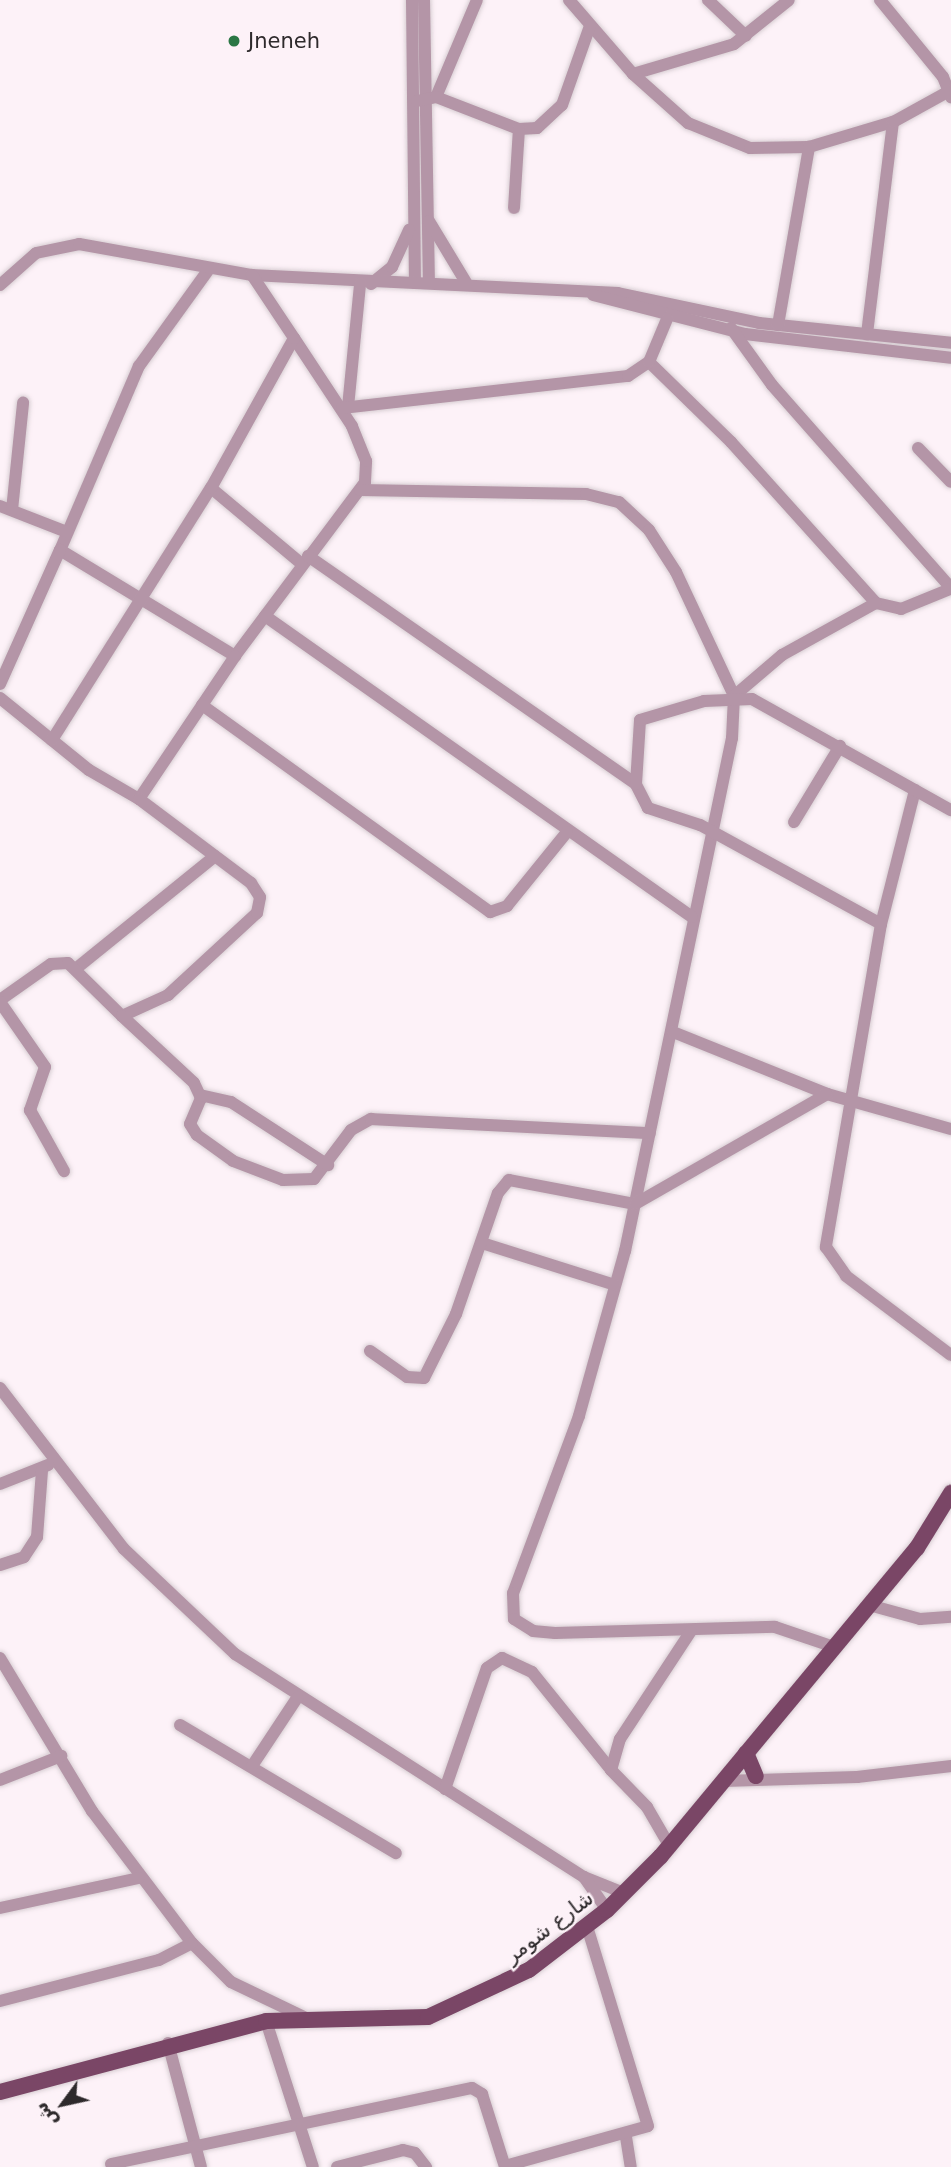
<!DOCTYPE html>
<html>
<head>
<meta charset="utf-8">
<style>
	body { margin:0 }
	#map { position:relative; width:951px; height:2167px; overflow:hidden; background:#fdf2f8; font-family:"DejaVu Sans",Vazirmatn,sans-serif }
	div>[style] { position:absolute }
	.roads { filter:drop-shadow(0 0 2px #d8ced3) drop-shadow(0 0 2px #d8ced3) }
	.minor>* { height:12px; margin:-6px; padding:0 6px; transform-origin:6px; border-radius:6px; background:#b495a7 }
	.major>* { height:16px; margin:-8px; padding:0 8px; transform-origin:8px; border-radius:8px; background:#7a4666 }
	.dots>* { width:19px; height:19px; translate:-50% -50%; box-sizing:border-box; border:4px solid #fdf2f8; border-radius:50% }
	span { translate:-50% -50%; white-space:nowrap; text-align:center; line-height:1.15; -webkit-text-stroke:5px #fdf2f8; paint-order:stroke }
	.poi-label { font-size:21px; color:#2e2a2c }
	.left { translate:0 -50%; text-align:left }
	.street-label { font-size:21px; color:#2e2a2c }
	.north { position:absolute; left:28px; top:2069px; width:70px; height:70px; -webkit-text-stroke:5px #fdf2f8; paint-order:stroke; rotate:237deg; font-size:19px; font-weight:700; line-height:28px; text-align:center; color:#2e2a2c }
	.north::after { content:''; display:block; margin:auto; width:24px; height:32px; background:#2e2a2c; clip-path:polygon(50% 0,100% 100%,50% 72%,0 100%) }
</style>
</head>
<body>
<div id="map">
	<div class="roads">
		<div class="minor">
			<i style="left:412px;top:0;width:283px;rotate:89.4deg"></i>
			<i style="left:424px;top:0;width:283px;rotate:89deg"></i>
			<i style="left:569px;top:0;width:98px;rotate:49.1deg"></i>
			<i style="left:633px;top:74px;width:105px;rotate:-16.5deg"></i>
			<i style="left:734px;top:44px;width:70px;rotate:-38.7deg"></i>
			<i style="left:708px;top:0;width:52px;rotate:43.5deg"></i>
			<i style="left:880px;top:0;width:99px;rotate:50.7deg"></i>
			<i style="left:943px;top:77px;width:22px;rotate:68deg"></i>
			<i style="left:633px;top:74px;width:74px;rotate:41.7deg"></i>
			<i style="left:688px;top:123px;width:67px;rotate:22deg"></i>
			<i style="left:750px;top:148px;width:59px;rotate:-1deg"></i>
			<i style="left:809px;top:147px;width:88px;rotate:-16.6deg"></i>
			<i style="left:893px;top:122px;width:214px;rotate:97deg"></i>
			<i style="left:436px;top:97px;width:105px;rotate:-67.1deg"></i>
			<i style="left:417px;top:101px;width:19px;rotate:-12deg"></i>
			<i style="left:436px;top:97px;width:89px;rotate:21.1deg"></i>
			<i style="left:519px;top:129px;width:18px;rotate:-3deg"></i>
			<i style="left:537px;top:128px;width:34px;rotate:-43deg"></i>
			<i style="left:562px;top:105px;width:84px;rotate:-70.5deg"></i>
			<i style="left:893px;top:122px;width:66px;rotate:-28.9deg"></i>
			<i style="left:514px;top:208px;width:79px;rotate:-86.4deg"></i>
			<i style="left:429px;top:221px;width:74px;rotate:58.9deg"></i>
			<i style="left:209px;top:269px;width:120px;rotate:125.8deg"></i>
			<i style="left:139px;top:366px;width:200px;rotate:113.2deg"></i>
			<i style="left:60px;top:550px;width:205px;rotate:31.2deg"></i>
			<i style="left:235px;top:656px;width:217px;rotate:-53.2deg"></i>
			<i style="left:365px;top:482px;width:21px;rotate:-87deg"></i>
			<i style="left:366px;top:461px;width:38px;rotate:-112deg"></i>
			<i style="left:352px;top:426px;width:105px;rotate:-123.4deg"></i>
			<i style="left:371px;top:284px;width:27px;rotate:-39deg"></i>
			<i style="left:392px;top:267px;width:41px;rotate:-65.3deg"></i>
			<i style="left:0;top:285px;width:48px;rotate:-41.6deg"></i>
			<i style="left:36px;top:253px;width:44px;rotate:-11.8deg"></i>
			<i style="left:79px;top:244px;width:176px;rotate:10.2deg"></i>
			<i style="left:252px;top:275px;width:366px;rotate:2.8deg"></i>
			<i style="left:618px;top:293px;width:144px;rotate:12deg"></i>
			<i style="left:759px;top:323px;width:193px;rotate:5.9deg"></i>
			<i style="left:593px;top:295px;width:157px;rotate:14.4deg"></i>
			<i style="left:745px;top:334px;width:207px;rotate:6.6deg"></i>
			<i style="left:778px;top:325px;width:181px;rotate:-80.1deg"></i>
			<i style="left:731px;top:328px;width:70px;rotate:54.3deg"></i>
			<i style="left:772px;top:385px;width:271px;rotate:48.6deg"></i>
			<i style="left:649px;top:362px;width:115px;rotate:44.3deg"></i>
			<i style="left:731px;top:442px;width:217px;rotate:48deg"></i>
			<i style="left:876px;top:603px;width:26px;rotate:13deg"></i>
			<i style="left:901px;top:609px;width:53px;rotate:-22.2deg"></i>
			<i style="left:348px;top:407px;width:124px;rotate:-84.4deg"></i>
			<i style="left:342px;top:408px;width:288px;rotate:-6.4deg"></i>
			<i style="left:628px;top:376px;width:25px;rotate:-34deg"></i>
			<i style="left:649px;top:362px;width:47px;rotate:-67.3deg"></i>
			<i style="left:918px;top:448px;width:47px;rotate:45.9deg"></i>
			<i style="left:211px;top:488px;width:119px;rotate:39.9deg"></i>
			<i style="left:360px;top:490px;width:226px;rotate:1deg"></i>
			<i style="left:586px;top:494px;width:34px;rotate:14deg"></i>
			<i style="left:619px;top:502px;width:41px;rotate:43deg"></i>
			<i style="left:649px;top:530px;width:50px;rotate:57.3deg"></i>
			<i style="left:676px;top:572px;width:137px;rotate:64.9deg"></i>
			<i style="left:734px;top:696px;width:42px;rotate:92.7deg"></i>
			<i style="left:732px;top:738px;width:524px;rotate:101.78deg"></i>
			<i style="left:625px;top:1251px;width:171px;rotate:105.6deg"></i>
			<i style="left:579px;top:1416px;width:189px;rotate:110.4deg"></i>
			<i style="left:513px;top:1593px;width:26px;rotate:88deg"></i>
			<i style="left:514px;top:1619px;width:22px;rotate:32deg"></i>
			<i style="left:533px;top:1631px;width:22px;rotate:5deg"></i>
			<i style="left:555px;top:1633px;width:220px;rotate:-1.6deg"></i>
			<i style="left:775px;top:1627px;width:62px;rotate:18.7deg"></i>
			<i style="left:0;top:506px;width:72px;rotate:21.2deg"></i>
			<i style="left:12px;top:510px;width:108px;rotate:-84.1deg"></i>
			<i style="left:308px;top:556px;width:399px;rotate:34.8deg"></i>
			<i style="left:265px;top:616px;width:522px;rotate:35.18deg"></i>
			<i style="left:0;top:684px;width:147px;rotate:-65.9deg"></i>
			<i style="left:734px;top:696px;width:63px;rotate:-40.5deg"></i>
			<i style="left:782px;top:655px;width:107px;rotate:-29deg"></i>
			<i style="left:0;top:698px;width:114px;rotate:39deg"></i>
			<i style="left:89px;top:770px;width:58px;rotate:30.1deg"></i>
			<i style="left:139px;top:799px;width:172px;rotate:-56.1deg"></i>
			<i style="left:202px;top:705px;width:355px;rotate:35.7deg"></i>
			<i style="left:490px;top:912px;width:18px;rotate:-19deg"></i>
			<i style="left:507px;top:906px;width:95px;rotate:-51deg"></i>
			<i style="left:52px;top:740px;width:298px;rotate:-57.8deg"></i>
			<i style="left:211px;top:488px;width:171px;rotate:-61deg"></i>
			<i style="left:294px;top:338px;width:76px;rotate:-123.7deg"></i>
			<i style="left:915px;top:790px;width:138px;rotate:104.2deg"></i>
			<i style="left:881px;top:924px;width:328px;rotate:99.7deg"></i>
			<i style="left:826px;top:1247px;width:35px;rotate:55deg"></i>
			<i style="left:846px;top:1276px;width:131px;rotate:37deg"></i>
			<i style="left:794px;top:822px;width:89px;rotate:-58.8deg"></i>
			<i style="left:881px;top:924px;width:206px;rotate:-151.3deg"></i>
			<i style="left:700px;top:825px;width:55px;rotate:-161.9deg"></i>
			<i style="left:648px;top:808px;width:27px;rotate:-117deg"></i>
			<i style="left:636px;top:784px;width:64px;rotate:-86.4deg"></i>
			<i style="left:640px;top:720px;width:67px;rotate:-16.5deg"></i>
			<i style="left:704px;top:701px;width:48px;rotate:-2.4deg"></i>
			<i style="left:752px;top:699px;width:228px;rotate:29.2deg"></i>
			<i style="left:78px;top:967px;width:176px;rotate:-39deg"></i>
			<i style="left:0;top:1000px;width:62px;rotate:-35.2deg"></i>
			<i style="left:51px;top:964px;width:17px;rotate:-3deg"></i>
			<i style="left:68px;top:963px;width:76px;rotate:44.5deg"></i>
			<i style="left:122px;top:1016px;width:51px;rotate:-24.5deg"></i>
			<i style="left:168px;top:995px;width:121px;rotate:-42.7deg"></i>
			<i style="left:257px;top:913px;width:16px;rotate:-79deg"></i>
			<i style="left:260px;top:897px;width:17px;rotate:-123deg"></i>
			<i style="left:251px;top:883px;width:140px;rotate:-143.1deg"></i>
			<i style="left:0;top:1002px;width:79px;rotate:55.3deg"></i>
			<i style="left:45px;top:1067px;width:46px;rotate:109.2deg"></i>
			<i style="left:30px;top:1110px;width:70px;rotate:60.9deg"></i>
			<i style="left:122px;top:1016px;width:98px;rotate:42.9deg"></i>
			<i style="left:194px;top:1083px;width:17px;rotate:65deg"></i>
			<i style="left:201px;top:1098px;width:28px;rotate:113deg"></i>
			<i style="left:190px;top:1124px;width:13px;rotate:58deg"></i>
			<i style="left:197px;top:1135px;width:44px;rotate:35.8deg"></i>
			<i style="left:233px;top:1161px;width:53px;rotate:20.8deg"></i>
			<i style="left:283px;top:1180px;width:31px;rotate:-2deg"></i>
			<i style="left:314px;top:1179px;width:61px;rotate:-52.9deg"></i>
			<i style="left:351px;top:1130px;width:23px;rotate:-29deg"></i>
			<i style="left:371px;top:1119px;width:279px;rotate:2.9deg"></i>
			<i style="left:673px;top:1032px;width:166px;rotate:21.9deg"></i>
			<i style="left:827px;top:1094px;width:129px;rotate:15.8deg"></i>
			<i style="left:200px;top:1095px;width:32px;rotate:13deg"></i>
			<i style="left:231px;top:1102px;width:116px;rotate:33deg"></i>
			<i style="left:482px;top:1243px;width:139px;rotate:17.5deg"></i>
			<i style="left:370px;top:1351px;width:45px;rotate:35.1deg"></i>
			<i style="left:407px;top:1377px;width:17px;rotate:3deg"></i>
			<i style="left:424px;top:1378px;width:72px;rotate:-63.4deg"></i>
			<i style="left:456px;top:1314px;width:128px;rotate:-70.9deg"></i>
			<i style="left:498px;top:1193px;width:17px;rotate:-50deg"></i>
			<i style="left:509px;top:1180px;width:128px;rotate:10.8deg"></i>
			<i style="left:635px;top:1204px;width:221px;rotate:-29.8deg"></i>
			<i style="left:0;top:1388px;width:203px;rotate:52.4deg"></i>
			<i style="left:124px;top:1549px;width:153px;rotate:43.4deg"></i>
			<i style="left:235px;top:1654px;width:414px;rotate:32.6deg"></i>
			<i style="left:584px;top:1877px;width:43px;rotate:21.8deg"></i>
			<i style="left:0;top:1484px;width:52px;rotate:-21.6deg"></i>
			<i style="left:0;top:1565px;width:25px;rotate:-18deg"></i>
			<i style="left:24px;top:1557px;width:24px;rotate:-57deg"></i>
			<i style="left:37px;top:1537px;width:67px;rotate:-85.7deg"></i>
			<i style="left:869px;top:1605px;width:53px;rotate:15.4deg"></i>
			<i style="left:920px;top:1619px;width:31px;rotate:-4deg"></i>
			<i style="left:0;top:1658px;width:179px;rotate:59deg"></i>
			<i style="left:92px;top:1811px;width:166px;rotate:52.9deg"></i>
			<i style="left:192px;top:1943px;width:55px;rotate:45deg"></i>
			<i style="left:231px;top:1982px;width:83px;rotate:25.6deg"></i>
			<i style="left:180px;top:1725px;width:251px;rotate:30.7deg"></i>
			<i style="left:252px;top:1766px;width:82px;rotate:-56.5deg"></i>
			<i style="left:0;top:1780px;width:66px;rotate:-21.5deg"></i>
			<i style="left:723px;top:1781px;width:134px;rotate:-1.7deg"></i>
			<i style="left:857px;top:1777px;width:95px;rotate:-6.7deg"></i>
			<i style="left:445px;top:1789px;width:128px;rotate:-70.9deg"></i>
			<i style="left:487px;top:1668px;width:18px;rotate:-34deg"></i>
			<i style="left:502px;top:1658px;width:33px;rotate:25deg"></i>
			<i style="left:532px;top:1672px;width:126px;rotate:51.1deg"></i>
			<i style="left:669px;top:1845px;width:44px;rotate:-120.1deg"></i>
			<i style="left:647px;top:1807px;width:52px;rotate:-134.2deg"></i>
			<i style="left:611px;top:1770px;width:32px;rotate:-74deg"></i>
			<i style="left:620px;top:1739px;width:129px;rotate:-56.7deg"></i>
			<i style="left:584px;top:1877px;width:40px;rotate:55.1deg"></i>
			<i style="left:0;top:1908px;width:142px;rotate:-12.2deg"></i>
			<i style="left:0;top:2001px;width:164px;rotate:-14.5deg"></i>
			<i style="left:159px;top:1960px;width:37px;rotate:-27deg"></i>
			<i style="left:266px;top:2021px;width:153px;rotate:72.2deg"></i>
			<i style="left:168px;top:2043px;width:128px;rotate:75.1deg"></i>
			<i style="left:626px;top:2137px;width:30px;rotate:81deg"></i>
			<i style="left:111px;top:2164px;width:369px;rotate:-11.9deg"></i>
			<i style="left:472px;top:2088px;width:12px;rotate:31deg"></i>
			<i style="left:482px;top:2094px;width:77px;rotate:72.5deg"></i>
			<i style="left:505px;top:2166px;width:148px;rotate:-15.6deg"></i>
			<i style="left:648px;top:2126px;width:208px;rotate:-107deg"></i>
			<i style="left:337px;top:2167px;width:68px;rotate:-14.4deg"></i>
			<i style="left:403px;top:2150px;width:12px;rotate:14deg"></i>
			<i style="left:415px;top:2153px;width:18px;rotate:52deg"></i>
		</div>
		<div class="major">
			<i style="left:746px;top:1753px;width:25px;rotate:67deg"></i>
			<i style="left:0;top:2092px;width:275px;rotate:-14.9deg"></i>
			<i style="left:266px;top:2021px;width:162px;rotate:-1.4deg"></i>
			<i style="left:428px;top:2017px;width:111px;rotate:-25deg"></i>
			<i style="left:529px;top:1970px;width:98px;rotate:-37.6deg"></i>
			<i style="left:607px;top:1910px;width:76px;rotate:-45deg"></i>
			<i style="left:661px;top:1856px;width:400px;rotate:-50.3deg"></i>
			<i style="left:917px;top:1548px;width:65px;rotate:-58.3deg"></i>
		</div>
	</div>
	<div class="dots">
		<i style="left:234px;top:41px;background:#2b7745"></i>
	</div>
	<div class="poi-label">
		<span class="left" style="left:248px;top:41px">Jneneh</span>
	</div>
	<div class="street-label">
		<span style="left:549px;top:1927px;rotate:-37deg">شارع شومر</span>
	</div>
	<div class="north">ش</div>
</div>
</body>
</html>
